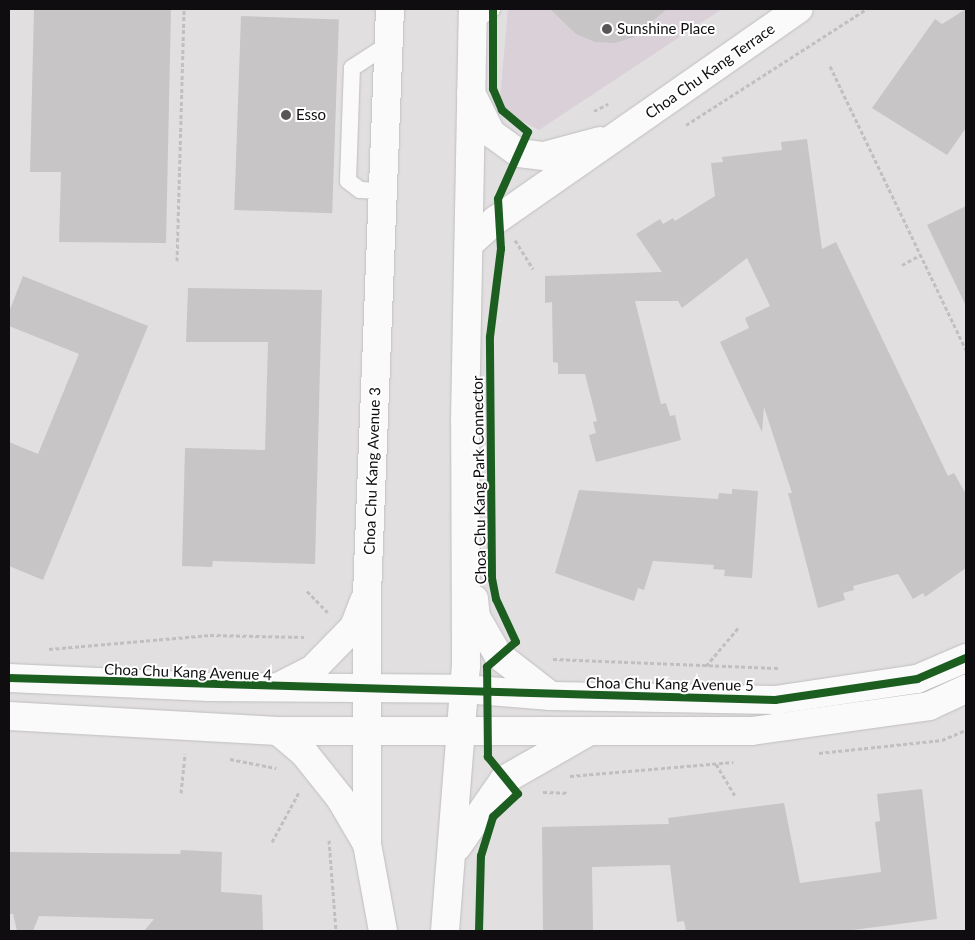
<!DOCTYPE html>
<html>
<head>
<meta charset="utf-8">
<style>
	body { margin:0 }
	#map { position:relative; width:975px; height:940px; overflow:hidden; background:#e2dfe1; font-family:Lato,sans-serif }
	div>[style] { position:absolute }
	.built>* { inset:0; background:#d9d1d7 }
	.building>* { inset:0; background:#c8c5c6; transform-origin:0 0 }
	.path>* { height:3px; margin-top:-1.5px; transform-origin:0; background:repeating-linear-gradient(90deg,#c1bfc0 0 4px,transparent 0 6.5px) }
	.roads { filter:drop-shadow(0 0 1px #bfbebf) drop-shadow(0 0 1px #bfbebf) }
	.lane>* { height:16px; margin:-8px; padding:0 8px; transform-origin:8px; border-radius:8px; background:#fbfafa }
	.street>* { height:28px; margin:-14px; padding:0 14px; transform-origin:14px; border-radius:14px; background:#fbfafa }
	.secondary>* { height:28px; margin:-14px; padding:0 14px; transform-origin:14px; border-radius:14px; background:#fbfafa }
	.cycleway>* { height:8px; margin:-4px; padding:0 4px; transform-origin:4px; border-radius:4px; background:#1b5e20 }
	.dots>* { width:14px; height:14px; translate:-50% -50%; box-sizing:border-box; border:2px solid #fff; border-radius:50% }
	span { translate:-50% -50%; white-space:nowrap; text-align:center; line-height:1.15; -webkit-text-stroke:4px #fff; paint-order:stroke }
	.poi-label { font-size:15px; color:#0f0d0f }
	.left { translate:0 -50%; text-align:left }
	.street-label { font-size:15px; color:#0f0d0f }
	.frame { position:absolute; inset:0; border:10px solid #0f0d0f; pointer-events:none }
</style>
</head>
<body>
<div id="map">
	<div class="built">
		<i style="clip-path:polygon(508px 9px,722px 9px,539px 130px,499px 109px)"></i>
	</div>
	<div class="building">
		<i style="clip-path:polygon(34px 9px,171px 9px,166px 243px,59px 242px,61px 172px,30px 172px)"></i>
		<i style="clip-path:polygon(550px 9px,667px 9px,634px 37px,615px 43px,595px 42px,576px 34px)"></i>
		<i style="clip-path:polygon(966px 9px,966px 128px,947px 155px,872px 108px,935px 19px,942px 24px)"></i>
		<i style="left:241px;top:16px;width:98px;height:194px;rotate:2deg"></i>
		<i style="clip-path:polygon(807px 139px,822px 249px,836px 242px,948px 476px,954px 473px,966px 494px,966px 568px,925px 597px,923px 593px,913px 599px,898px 574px,853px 586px,854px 590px,843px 593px,845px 600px,818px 608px,788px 493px,792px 493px,764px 407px,762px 432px,720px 342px,749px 328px,745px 318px,770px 306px,747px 258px,682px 308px,678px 301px,635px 301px,661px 404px,666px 403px,670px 416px,675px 415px,681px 440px,596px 462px,589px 435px,596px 433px,593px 422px,597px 421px,585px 374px,558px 374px,558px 363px,553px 362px,552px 302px,545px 303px,545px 276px,662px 272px,636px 234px,660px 219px,663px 224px,673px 218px,675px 221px,715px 196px,711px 163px,723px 162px,722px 157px,782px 150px,781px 142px)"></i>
		<i style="clip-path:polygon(966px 206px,966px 306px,927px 225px)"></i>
		<i style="clip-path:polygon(23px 276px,148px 326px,43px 580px,9px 566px,9px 442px,38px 454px,79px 354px,9px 326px,9px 312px)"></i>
		<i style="clip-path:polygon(188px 288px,322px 290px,315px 564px,213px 561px,212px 567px,182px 566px,185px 448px,265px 450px,268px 342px,186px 342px)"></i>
		<i style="clip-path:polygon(732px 489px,758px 491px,752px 578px,724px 576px,725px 570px,713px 569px,714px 565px,653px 561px,644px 590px,638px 588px,634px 601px,555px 573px,579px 490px,718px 499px,719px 493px,732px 494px)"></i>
		<i style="clip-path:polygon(922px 789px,937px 919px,845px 931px,686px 931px,684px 921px,677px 922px,670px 865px,592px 867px,593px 931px,543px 931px,542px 827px,669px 824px,668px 818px,784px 803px,800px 883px,881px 872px,875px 822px,880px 821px,877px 794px)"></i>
		<i style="clip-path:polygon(181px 850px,222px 852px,221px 892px,262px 895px,263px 931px,144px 931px,154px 919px,39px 916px,33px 931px,17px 931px,13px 914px,9px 914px,9px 852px,180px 854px)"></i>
	</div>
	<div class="path">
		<i style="left:830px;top:66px;width:315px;rotate:64.4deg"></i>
		<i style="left:594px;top:111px;width:16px;rotate:-27deg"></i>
		<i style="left:686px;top:125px;width:215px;rotate:-32.7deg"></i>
		<i style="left:515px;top:240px;width:34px;rotate:58deg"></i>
		<i style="left:177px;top:261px;width:252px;rotate:-88.4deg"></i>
		<i style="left:902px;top:265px;width:21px;rotate:-29deg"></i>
		<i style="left:307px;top:591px;width:30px;rotate:46deg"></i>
		<i style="left:49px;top:649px;width:162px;rotate:-5deg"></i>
		<i style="left:210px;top:635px;width:94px;rotate:1.2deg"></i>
		<i style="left:553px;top:659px;width:226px;rotate:2.3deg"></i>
		<i style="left:706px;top:666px;width:50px;rotate:-49.9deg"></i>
		<i style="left:819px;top:753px;width:124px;rotate:-6deg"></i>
		<i style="left:942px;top:740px;width:26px;rotate:-23deg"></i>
		<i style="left:230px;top:759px;width:47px;rotate:11.1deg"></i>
		<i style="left:716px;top:764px;width:37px;rotate:59deg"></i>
		<i style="left:570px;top:776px;width:164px;rotate:-4.9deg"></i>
		<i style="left:543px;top:792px;width:25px;rotate:2deg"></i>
		<i style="left:181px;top:793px;width:39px;rotate:-84deg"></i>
		<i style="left:329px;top:840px;width:91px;rotate:85.6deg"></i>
		<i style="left:272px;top:842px;width:57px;rotate:-61.6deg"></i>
	</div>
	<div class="roads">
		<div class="lane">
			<i style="left:473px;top:22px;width:23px;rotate:-34deg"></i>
			<i style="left:381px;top:191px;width:21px;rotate:-177deg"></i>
			<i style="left:360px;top:190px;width:15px;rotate:-143deg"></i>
			<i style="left:348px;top:181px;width:113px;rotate:-88deg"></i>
			<i style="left:352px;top:68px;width:44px;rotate:-33deg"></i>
		</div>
		<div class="street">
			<i style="left:471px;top:93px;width:45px;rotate:63.4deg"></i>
			<i style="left:491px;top:133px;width:34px;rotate:36deg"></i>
			<i style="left:519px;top:153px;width:25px;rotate:7deg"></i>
			<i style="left:544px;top:156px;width:58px;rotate:-15deg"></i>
			<i style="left:469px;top:244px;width:36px;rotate:-42deg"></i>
			<i style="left:496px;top:220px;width:369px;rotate:-34.9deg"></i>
			<i style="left:464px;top:689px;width:87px;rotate:4.6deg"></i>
			<i style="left:551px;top:696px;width:224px;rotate:1deg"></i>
			<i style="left:775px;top:700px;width:144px;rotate:-8.4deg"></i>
			<i style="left:917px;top:679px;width:53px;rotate:-23.2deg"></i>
			<i style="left:461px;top:731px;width:291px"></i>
			<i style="left:752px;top:731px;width:179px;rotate:-8deg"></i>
			<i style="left:929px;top:706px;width:41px;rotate:-24.7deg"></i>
		</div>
		<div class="secondary">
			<i style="left:474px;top:599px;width:18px;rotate:84deg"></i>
			<i style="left:476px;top:617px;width:44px;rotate:59.9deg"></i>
			<i style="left:498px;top:655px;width:67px;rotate:37.7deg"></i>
			<i style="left:9px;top:678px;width:200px;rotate:2.6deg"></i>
			<i style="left:209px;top:687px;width:255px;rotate:0.4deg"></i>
			<i style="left:280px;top:686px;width:37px;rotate:-27deg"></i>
			<i style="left:313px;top:669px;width:59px;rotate:-45.7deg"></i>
			<i style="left:354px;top:627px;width:28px;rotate:-69deg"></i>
			<i style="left:9px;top:716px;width:269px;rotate:3.2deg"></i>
			<i style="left:278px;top:731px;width:183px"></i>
			<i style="left:278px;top:731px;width:35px;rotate:40deg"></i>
			<i style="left:305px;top:754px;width:56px;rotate:51.5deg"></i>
			<i style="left:340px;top:798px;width:53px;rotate:59.6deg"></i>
			<i style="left:457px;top:847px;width:82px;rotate:-55deg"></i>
			<i style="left:504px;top:780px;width:97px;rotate:-29.7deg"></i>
			<i style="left:383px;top:931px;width:88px;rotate:-100.4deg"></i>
			<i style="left:367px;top:844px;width:250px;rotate:-90deg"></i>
			<i style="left:367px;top:594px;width:585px;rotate:-87.75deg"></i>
			<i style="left:445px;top:931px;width:265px;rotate:-85.5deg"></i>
			<i style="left:466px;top:667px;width:247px;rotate:-90.2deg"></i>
			<i style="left:465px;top:420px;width:411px;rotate:-88.9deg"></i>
		</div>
	</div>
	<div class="cycleway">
		<i style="left:9px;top:678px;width:766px;rotate:1.65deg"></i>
		<i style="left:775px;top:700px;width:144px;rotate:-8.4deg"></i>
		<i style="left:917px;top:679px;width:53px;rotate:-23.2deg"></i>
		<i style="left:479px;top:931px;width:75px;rotate:-88.5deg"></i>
		<i style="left:481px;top:856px;width:41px;rotate:-72.9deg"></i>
		<i style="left:493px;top:817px;width:34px;rotate:-43deg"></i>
		<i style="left:518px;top:794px;width:48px;rotate:-129deg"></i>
		<i style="left:488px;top:757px;width:90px;rotate:-90.6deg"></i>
		<i style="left:487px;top:667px;width:38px;rotate:-41deg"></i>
		<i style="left:516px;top:642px;width:47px;rotate:-114.9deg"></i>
		<i style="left:496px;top:599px;width:20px;rotate:-101deg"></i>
		<i style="left:492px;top:579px;width:242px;rotate:-90.5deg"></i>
		<i style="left:490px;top:337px;width:89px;rotate:-82.9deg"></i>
		<i style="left:501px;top:249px;width:50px;rotate:-93.4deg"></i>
		<i style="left:498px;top:199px;width:73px;rotate:-65.9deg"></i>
		<i style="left:528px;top:132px;width:34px;rotate:-140deg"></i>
		<i style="left:502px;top:110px;width:23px;rotate:-113deg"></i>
		<i style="left:493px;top:89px;width:80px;rotate:-90deg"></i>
	</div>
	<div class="dots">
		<i style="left:607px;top:29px;background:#595658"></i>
		<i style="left:286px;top:115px;background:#595658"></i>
	</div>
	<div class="poi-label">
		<span class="left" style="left:617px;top:29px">Sunshine Place</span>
		<span class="left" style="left:296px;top:115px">Esso</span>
	</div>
	<div class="street-label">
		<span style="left:710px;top:71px;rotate:-35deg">Choa Chu Kang Terrace</span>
		<span style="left:372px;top:471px;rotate:-88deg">Choa Chu Kang Avenue 3</span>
		<span style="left:479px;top:480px;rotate:-91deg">Choa Chu Kang Park Connector</span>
		<span style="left:188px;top:672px;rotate:2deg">Choa Chu Kang Avenue 4</span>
		<span style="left:670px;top:684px;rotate:1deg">Choa Chu Kang Avenue 5</span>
	</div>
	<div class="frame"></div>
</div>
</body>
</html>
